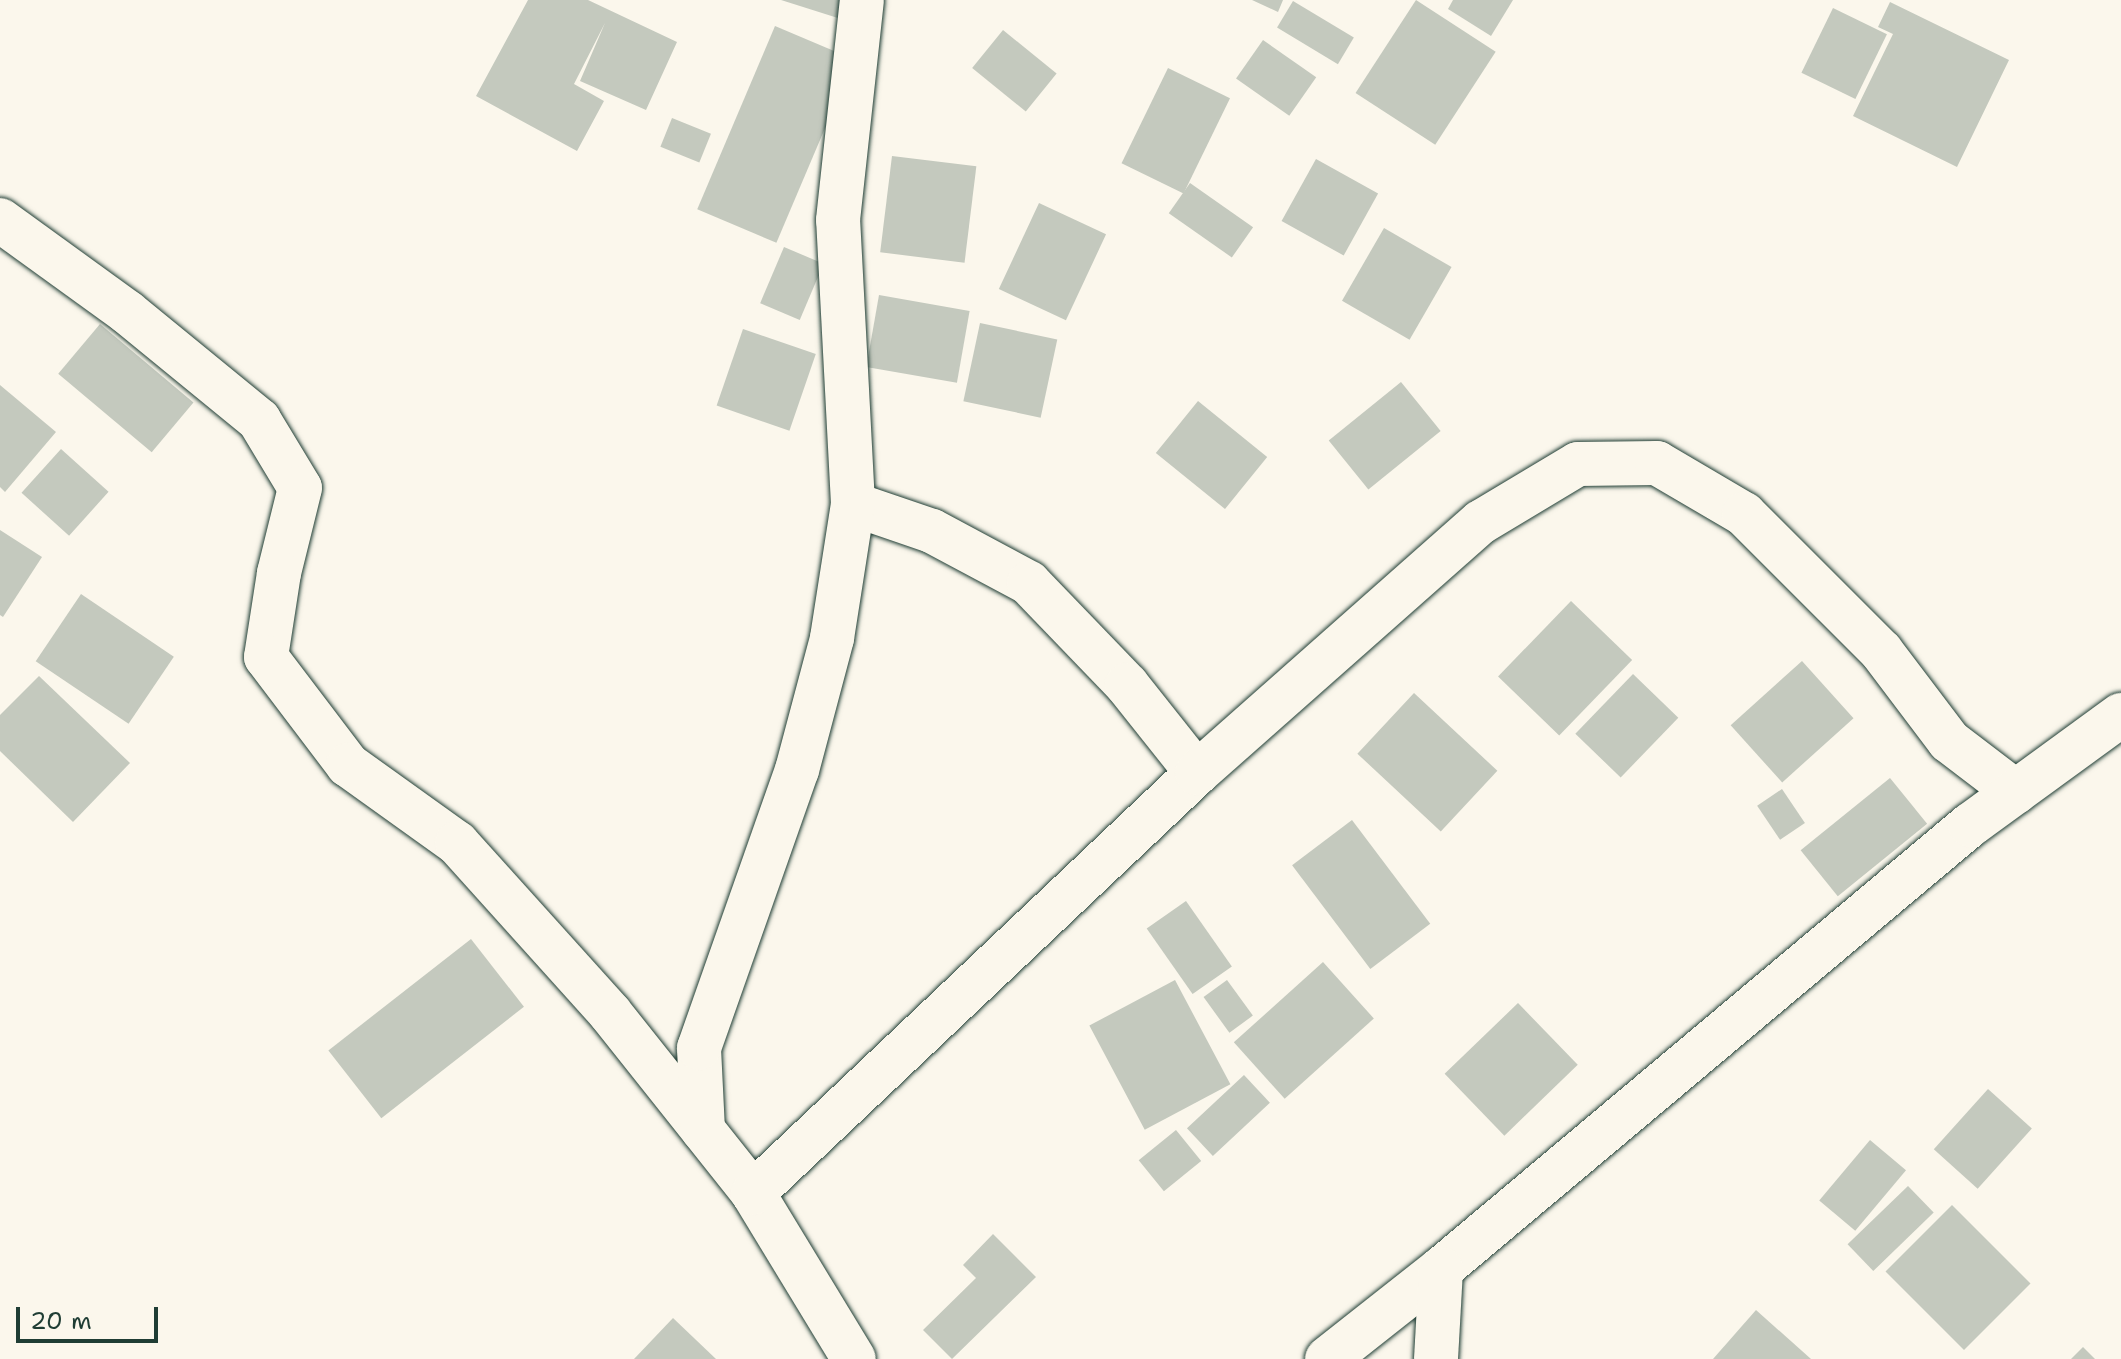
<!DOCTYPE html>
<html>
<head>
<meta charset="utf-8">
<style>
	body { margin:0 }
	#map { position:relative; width:2121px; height:1359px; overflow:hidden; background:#fbf7ec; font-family:"Shantell Sans",sans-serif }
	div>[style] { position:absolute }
	.building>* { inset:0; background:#c4c9be; transform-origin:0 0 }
	.roads { filter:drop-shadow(0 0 2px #1f3d34) drop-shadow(0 0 2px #1f3d34) }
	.street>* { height:44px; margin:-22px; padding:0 22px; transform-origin:22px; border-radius:22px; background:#fbf7ec }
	span { translate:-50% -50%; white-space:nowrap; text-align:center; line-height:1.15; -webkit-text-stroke:8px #fbf7ec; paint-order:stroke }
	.scale { position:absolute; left:16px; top:1307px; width:142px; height:36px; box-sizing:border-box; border:4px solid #1f3d34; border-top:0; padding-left:10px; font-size:24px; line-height:28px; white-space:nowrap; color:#1f3d34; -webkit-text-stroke:6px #fbf7ec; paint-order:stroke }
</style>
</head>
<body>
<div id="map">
	<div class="building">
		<i style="clip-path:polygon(528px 0,588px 0,677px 42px,646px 110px,580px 81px,605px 23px,574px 84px,604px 101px,577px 151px,476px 96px)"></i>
		<i style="clip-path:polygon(781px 0,847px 0,841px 19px)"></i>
		<i style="clip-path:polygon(1252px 0,1283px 0,1278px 12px)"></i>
		<i style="left:1416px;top:0;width:95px;height:111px;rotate:33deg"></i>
		<i style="clip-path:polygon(1453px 0,1513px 0,1491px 36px,1448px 9px)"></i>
		<i style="left:1293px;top:1px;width:71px;height:31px;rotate:31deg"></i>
		<i style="clip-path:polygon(1890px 2px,2009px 60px,1957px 167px,1853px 116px,1893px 34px,1878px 27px)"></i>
		<i style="left:1833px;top:8px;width:60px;height:72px;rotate:26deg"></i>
		<i style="left:775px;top:26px;width:86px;height:199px;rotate:23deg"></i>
		<i style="left:1003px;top:30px;width:69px;height:49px;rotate:39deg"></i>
		<i style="left:1263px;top:40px;width:65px;height:47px;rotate:35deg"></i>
		<i style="left:1168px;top:68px;width:69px;height:106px;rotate:26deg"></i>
		<i style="left:672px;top:118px;width:42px;height:31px;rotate:22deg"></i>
		<i style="left:892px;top:156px;width:85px;height:97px;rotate:7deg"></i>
		<i style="left:1316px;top:159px;width:71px;height:71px;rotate:29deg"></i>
		<i style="left:1190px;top:183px;width:77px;height:37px;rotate:35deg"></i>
		<i style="left:1039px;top:203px;width:74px;height:95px;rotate:25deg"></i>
		<i style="left:1384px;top:228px;width:78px;height:84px;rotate:30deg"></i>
		<i style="left:784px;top:247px;width:43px;height:61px;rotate:23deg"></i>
		<i style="left:879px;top:295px;width:92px;height:73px;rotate:10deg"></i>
		<i style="left:980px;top:323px;width:79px;height:80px;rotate:12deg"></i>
		<i style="left:100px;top:324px;width:122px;height:65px;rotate:40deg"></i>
		<i style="left:743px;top:329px;width:77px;height:81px;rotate:19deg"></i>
		<i style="left:1401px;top:382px;width:63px;height:93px;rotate:51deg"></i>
		<i style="clip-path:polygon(0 385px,56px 432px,5px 492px,0 487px)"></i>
		<i style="left:1198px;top:401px;width:89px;height:67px;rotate:39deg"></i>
		<i style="left:61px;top:449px;width:64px;height:59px;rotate:42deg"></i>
		<i style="clip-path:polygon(0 530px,42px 557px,3px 617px,0 615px)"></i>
		<i style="left:81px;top:594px;width:112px;height:81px;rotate:34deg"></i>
		<i style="left:1571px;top:601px;width:85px;height:105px;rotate:44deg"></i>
		<i style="left:1802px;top:661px;width:77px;height:96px;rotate:48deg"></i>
		<i style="left:1633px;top:674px;width:63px;height:83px;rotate:44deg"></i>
		<i style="clip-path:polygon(39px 676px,130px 763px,73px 822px,0 751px,0 715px)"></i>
		<i style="left:1414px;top:693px;width:114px;height:83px;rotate:43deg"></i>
		<i style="left:1890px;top:778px;width:59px;height:115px;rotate:51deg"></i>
		<i style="left:1782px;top:789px;width:41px;height:30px;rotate:56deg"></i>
		<i style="left:1352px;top:820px;width:130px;height:75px;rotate:53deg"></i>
		<i style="left:1186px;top:901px;width:80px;height:48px;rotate:55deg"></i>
		<i style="left:471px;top:939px;width:86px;height:181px;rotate:52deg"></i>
		<i style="left:1323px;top:962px;width:76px;height:120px;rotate:48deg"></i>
		<i style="left:1175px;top:980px;width:118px;height:97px;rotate:62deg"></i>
		<i style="left:1227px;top:980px;width:44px;height:29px;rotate:54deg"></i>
		<i style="left:1518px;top:1003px;width:86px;height:102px;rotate:46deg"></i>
		<i style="left:1244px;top:1075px;width:38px;height:78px;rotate:47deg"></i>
		<i style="left:1988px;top:1089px;width:59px;height:81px;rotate:42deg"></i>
		<i style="left:1176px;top:1130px;width:40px;height:48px;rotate:51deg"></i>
		<i style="left:1870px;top:1140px;width:47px;height:79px;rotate:40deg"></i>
		<i style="left:1908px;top:1186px;width:37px;height:84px;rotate:46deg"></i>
		<i style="left:1952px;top:1205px;width:111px;height:94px;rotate:45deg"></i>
		<i style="clip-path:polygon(993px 1234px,1036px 1277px,952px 1359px,923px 1330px,976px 1278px,963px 1265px)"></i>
		<i style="clip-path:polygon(1756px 1310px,1811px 1359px,1713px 1359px)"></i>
		<i style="clip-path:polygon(673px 1318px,716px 1359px,634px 1359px)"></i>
		<i style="clip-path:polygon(2083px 1347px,2095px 1359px,2071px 1359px)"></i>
	</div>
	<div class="roads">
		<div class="street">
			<i style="left:0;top:220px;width:157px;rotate:35.9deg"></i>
			<i style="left:127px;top:312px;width:171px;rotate:39.3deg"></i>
			<i style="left:259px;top:420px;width:79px;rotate:58.9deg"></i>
			<i style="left:300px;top:488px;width:88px;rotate:103.9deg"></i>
			<i style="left:279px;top:573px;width:85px;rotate:98.8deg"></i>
			<i style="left:266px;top:657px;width:136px;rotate:52.8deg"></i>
			<i style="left:348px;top:765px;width:134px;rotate:35.6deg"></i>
			<i style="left:457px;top:843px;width:229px;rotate:48deg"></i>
			<i style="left:610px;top:1013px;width:230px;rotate:51.5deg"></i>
			<i style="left:753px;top:1193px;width:194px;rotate:58.7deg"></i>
			<i style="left:853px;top:504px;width:83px;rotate:18.9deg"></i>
			<i style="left:932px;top:531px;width:110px;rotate:28.2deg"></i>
			<i style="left:1029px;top:583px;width:141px;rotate:46.1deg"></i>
			<i style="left:1127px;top:685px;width:112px;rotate:51.5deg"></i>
			<i style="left:703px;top:1130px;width:82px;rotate:-92.8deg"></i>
			<i style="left:699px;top:1048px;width:295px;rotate:-70.6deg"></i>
			<i style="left:797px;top:770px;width:137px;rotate:-75.1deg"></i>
			<i style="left:832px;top:638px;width:136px;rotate:-81.1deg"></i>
			<i style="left:853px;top:504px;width:284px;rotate:-93deg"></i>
			<i style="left:838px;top:220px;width:221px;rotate:-83.8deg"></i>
			<i style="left:753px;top:1193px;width:611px;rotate:-43.41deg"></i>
			<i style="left:1197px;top:773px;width:379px;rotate:-41.5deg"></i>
			<i style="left:1481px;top:522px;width:113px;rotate:-30.9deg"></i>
			<i style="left:1578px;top:464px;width:79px;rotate:-0.7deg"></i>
			<i style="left:1657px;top:463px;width:101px;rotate:30.4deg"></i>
			<i style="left:1744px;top:514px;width:194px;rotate:45deg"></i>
			<i style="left:1881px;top:651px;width:113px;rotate:52.9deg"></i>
			<i style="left:1949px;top:741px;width:84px;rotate:37.3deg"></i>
			<i style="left:1327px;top:1359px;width:145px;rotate:-38.3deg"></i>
			<i style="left:1441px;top:1269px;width:691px;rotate:-40.01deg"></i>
			<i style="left:1970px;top:825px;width:187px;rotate:-36.1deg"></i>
			<i style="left:1436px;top:1359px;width:90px;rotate:-86.8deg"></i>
		</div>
	</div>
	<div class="scale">20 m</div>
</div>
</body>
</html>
